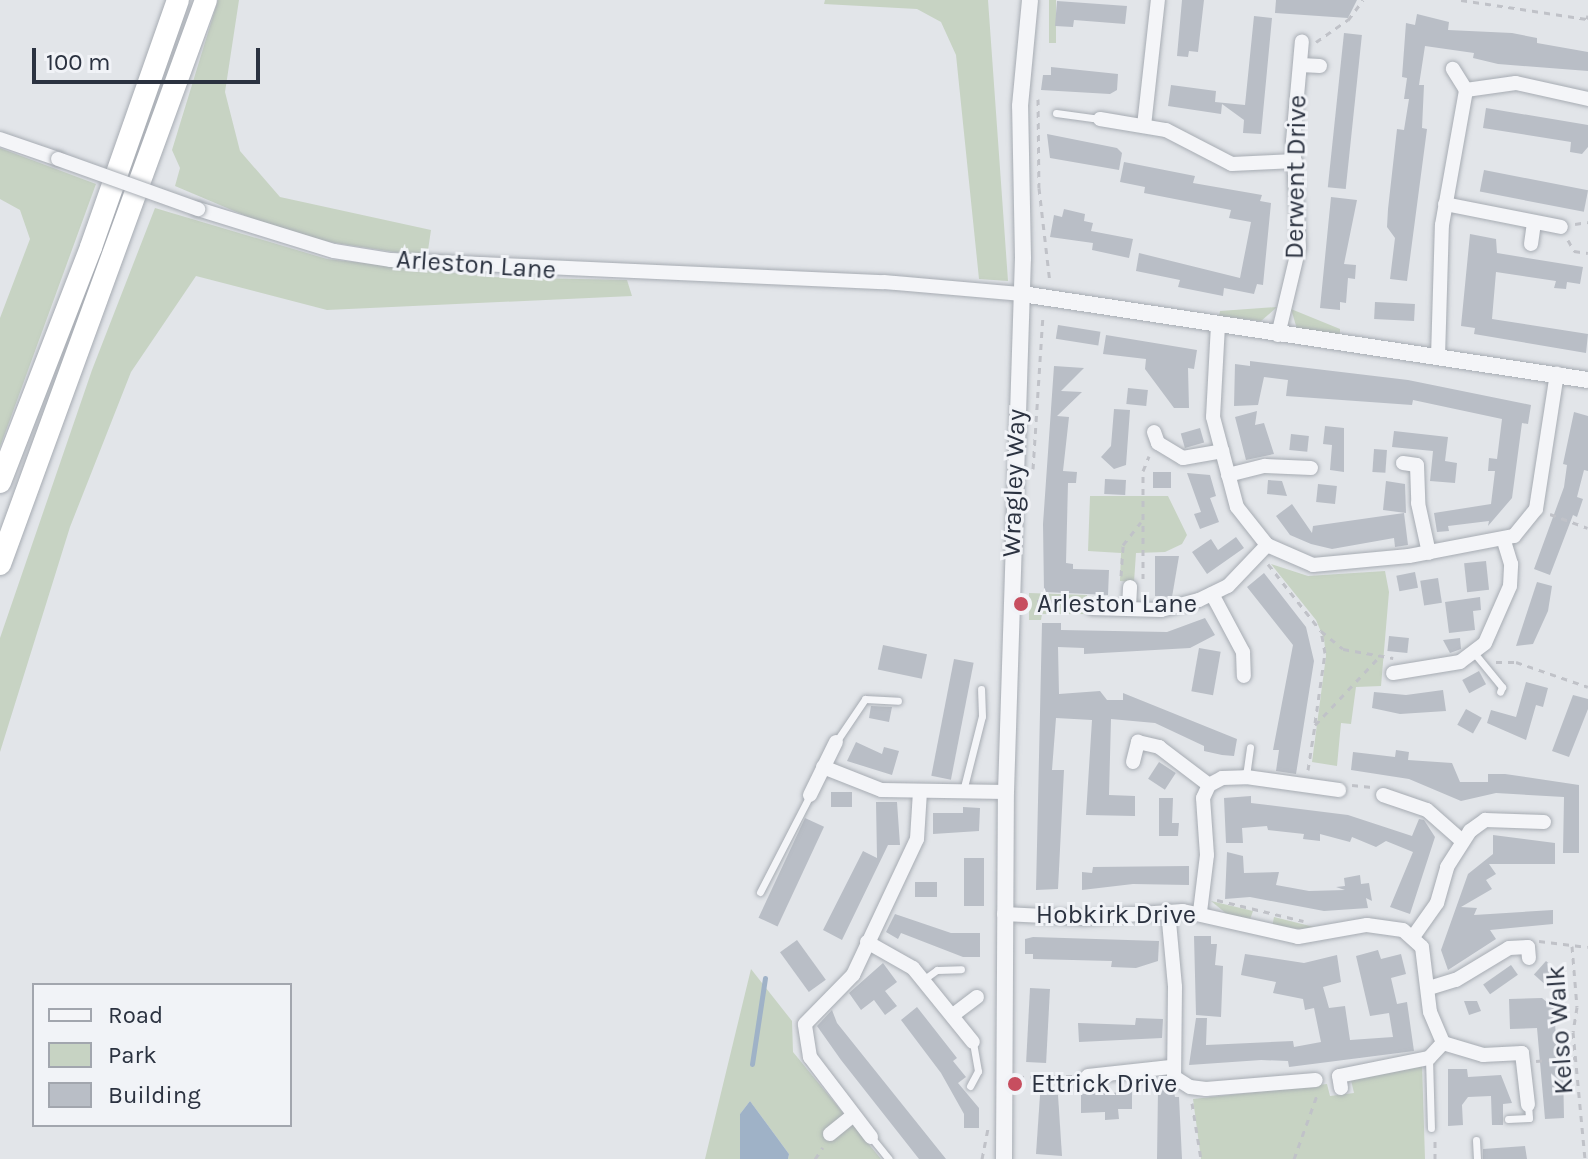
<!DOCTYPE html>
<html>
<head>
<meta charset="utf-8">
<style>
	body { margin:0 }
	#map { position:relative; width:1588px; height:1159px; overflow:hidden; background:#e2e5e9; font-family:Karla,sans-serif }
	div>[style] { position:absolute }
	.green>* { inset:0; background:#c7d3c3; transform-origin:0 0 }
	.water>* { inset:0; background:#9fb2c7 }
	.stream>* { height:5px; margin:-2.5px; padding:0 2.5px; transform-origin:2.5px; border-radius:2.5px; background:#9fb2c7 }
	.building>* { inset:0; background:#b9bec6; transform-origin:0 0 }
	.path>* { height:3px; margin-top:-1.5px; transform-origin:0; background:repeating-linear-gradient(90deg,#c0c2c8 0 6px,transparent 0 12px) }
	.roads { filter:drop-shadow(0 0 2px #a7acb3) drop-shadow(0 0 2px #a7acb3) }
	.service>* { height:7px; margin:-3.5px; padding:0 3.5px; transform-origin:3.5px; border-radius:3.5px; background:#f4f5f8 }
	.minor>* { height:14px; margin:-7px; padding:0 7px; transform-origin:7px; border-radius:7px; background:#f4f5f8 }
	.tertiary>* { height:16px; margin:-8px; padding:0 8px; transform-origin:8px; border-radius:8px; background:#f4f5f8 }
	.trunk>* { height:22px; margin:-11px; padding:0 11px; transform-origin:11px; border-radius:11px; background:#fff }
	.bridges { filter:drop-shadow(0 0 2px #a7acb3) drop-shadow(0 0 2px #a7acb3) }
	.minor-bridge>* { height:14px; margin:-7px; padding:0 7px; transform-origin:7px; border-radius:7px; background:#f4f5f8 }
	.dots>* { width:22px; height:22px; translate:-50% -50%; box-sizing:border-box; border:4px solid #f1f3f7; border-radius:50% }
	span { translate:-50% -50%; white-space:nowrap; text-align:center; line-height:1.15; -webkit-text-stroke:6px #f1f3f7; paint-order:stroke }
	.street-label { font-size:26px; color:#2b3240 }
	.poi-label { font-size:26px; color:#2b3240 }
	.left { translate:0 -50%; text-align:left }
	.legend { position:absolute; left:32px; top:983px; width:260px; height:144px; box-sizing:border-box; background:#f1f3f7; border:2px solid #a2a6ae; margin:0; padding:10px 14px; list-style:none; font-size:24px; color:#2b3240 }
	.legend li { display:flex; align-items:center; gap:16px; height:40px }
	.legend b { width:40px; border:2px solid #a2a6ae }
	.scale { position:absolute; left:32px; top:48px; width:228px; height:36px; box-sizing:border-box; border:4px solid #2b3240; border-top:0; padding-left:10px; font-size:24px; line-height:28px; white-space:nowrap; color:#2b3240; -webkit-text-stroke:6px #f1f3f7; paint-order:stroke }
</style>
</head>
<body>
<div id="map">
	<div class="green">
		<i style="clip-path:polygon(218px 0,239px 0,225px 92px,240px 151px,280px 197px,431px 230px,427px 257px,329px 242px,272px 227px,175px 186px,180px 168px,172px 150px)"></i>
		<i style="clip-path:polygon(825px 0,988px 0,1008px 281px,979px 279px,956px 55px,941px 22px,917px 9px,824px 4px)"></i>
		<i style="left:1049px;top:0;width:7px;height:43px"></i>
		<i style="clip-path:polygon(0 148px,96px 184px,0 447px,0 318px,30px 239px,20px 210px,0 199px)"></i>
		<i style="clip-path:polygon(155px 208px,327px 259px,491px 277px,627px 280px,632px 296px,327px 310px,196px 276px,131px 372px,70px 527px,0 752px,0 638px,92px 370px)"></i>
		<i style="clip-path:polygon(1277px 307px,1261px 321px,1219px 316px,1220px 311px)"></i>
		<i style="clip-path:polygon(1291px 309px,1340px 329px,1340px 336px,1297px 329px)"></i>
		<i style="clip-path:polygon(1090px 496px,1168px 496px,1187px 535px,1182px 544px,1165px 552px,1136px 553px,1134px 582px,1120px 581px,1121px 553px,1088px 551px)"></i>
		<i style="clip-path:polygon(1271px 564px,1308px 576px,1385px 571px,1389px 592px,1381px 686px,1356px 687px,1351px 724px,1341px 723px,1337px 766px,1312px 762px,1326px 656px,1324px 639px,1316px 620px)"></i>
		<i style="clip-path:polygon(1029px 593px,1087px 595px,1087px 614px,1042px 614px,1041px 620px,1029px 620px)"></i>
		<i style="clip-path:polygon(1211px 901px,1253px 911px,1249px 922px,1228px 915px)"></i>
		<i style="clip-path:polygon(1274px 917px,1314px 927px,1315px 929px,1272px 928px)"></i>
		<i style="clip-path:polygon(751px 969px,792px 1021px,793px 1052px,881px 1159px,788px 1159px,789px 1154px,750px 1101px,740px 1114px,740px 1159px,705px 1159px)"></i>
		<i style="clip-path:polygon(1422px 1064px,1425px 1159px,1201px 1159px,1193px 1099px,1327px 1084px,1330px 1096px,1354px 1093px,1351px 1080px)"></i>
	</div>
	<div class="water">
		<i style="clip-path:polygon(750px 1101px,789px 1154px,788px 1159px,740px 1159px,740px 1114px)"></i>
	</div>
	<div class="stream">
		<i style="left:752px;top:1064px;width:87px;rotate:-81.4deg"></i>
	</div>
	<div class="building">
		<i style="clip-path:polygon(1182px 0,1204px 0,1198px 52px,1189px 51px,1188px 57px,1177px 56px)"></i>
		<i style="clip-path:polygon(1276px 0,1357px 0,1348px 18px,1275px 13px)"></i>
		<i style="clip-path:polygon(1057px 1px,1127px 6px,1125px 24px,1074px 20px,1073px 27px,1055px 26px)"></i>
		<i style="clip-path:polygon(1417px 14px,1449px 22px,1448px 30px,1512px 33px,1537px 38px,1537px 43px,1588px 52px,1588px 71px,1498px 64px,1473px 58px,1474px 53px,1425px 46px,1419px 85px,1424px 85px,1422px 128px,1427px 129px,1407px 281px,1390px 279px,1395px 238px,1387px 227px,1388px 209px,1397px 129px,1404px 130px,1409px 99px,1404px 99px,1407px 78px,1402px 77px,1406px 23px,1415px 25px)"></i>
		<i style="clip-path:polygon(1254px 16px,1272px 18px,1261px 134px,1243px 133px,1244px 120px,1222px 104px,1221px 114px,1168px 106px,1171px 85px,1216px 91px,1215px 102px,1245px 105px)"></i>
		<i style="left:1344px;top:33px;width:18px;height:155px;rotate:6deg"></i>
		<i style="clip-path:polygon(1051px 67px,1118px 74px,1117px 90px,1110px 94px,1041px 90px,1043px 75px,1051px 75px)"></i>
		<i style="clip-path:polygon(1486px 108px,1588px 125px,1588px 147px,1582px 154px,1570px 152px,1571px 142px,1483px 128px)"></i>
		<i style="clip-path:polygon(1047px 134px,1117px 148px,1122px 153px,1119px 170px,1050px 158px)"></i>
		<i style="clip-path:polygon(1124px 162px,1195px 176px,1193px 183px,1262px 195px,1260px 201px,1271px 203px,1263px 285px,1257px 284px,1254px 294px,1224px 288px,1223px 296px,1178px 287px,1180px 280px,1136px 271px,1139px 253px,1240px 278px,1251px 222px,1229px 218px,1231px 210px,1144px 193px,1145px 187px,1120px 182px)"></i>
		<i style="left:1484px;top:170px;width:106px;height:22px;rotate:11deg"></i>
		<i style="clip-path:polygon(1331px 197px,1357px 200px,1344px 264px,1356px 265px,1355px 279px,1348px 278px,1346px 303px,1340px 302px,1340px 310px,1320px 308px)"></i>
		<i style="clip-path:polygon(1064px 209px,1085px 214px,1084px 221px,1093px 223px,1091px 231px,1133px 239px,1129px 258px,1092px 250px,1093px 243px,1050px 237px,1054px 215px,1062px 217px)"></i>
		<i style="clip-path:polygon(1470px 234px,1496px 239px,1497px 253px,1583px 267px,1580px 284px,1567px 282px,1566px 289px,1554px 288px,1556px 281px,1496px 272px,1492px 319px,1588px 334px,1586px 353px,1474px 334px,1475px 328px,1461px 326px)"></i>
		<i style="left:1375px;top:302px;width:40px;height:17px;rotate:3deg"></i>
		<i style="left:1058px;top:325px;width:43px;height:14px;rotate:9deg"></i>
		<i style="clip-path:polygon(1106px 335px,1197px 350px,1194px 369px,1188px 368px,1189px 408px,1174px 408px,1145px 369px,1146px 359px,1103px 354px)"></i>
		<i style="clip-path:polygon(1250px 361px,1408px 380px,1531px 405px,1528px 424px,1522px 423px,1512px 498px,1488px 526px,1489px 521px,1448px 526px,1449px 531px,1437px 532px,1434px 513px,1491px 504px,1495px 471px,1488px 471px,1489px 458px,1497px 459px,1502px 419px,1413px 400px,1412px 405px,1286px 396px,1288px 380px,1264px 377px,1258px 405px,1234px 406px,1235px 364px,1250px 366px)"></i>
		<i style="clip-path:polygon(1054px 366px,1084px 368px,1061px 391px,1082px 392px,1057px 416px,1069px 417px,1063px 471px,1077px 472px,1076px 483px,1068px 483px,1066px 563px,1073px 564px,1073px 569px,1109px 570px,1108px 595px,1044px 592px,1043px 524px)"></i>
		<i style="left:1128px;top:388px;width:20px;height:16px;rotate:6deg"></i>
		<i style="clip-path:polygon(1114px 409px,1130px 410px,1126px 465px,1114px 469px,1101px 457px,1111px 446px)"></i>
		<i style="clip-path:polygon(1257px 411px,1255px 425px,1264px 423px,1274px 454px,1246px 460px,1235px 417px)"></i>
		<i style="clip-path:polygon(1574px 412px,1588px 416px,1588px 471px,1584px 470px,1577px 497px,1583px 499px,1577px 517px,1573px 515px,1550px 575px,1534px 569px,1564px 487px,1567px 465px,1563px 464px)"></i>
		<i style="clip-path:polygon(1325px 426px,1344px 428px,1344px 472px,1330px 470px,1332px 445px,1323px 444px)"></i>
		<i style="left:1200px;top:428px;width:15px;height:20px;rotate:74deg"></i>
		<i style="clip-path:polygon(1394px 431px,1448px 437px,1445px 461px,1457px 463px,1455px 483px,1430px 481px,1433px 451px,1392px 447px)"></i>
		<i style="left:1291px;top:434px;width:18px;height:16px;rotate:6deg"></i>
		<i style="left:1374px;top:449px;width:13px;height:23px;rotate:4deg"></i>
		<i style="left:1153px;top:472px;width:18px;height:16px"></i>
		<i style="clip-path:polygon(1187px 473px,1210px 475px,1216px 496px,1210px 498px,1219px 522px,1200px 529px,1194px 514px,1201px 512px)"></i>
		<i style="left:1105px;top:479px;width:21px;height:15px;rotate:3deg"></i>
		<i style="clip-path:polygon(1268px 480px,1282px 481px,1287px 496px,1267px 494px)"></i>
		<i style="clip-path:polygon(1386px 481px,1405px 484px,1406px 513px,1383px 510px)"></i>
		<i style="left:1318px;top:484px;width:19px;height:18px;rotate:6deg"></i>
		<i style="clip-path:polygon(1292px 504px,1312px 533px,1313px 526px,1404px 513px,1408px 545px,1395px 547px,1394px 538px,1332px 549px,1311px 544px,1290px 535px,1276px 516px)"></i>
		<i style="clip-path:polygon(1236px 537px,1244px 548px,1207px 574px,1192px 552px,1211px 539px,1218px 550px)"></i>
		<i style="clip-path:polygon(1155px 556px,1179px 556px,1172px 597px,1155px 596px)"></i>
		<i style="left:1486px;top:561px;width:29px;height:22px;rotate:84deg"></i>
		<i style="left:1415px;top:572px;width:16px;height:19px;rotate:79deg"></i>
		<i style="clip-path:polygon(1264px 573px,1306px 627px,1314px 661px,1296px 774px,1276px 771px,1279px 750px,1273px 750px,1293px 645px,1247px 587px)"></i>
		<i style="left:1438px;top:578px;width:25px;height:18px;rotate:81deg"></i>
		<i style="clip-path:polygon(1537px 582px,1552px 586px,1548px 611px,1533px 644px,1516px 646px)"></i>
		<i style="clip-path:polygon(1480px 597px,1481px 610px,1473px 611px,1475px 630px,1449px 633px,1445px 602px)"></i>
		<i style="clip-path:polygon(1205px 618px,1215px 635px,1190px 648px,1084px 654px,1084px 648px,1058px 647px,1059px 694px,1100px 691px,1107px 700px,1123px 700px,1123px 693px,1237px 739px,1234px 756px,1222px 755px,1204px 751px,1204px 746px,1155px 723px,1111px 719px,1109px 795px,1135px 796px,1135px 816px,1086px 815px,1092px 720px,1056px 718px,1052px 770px,1064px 770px,1058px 889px,1036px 890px,1042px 623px,1061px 623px,1061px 630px,1167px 632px)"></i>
		<i style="left:1389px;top:636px;width:20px;height:15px;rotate:6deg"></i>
		<i style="clip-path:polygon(1460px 638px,1461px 649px,1450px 653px,1443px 640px)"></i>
		<i style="left:883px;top:645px;width:45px;height:25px;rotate:12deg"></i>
		<i style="left:1199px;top:648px;width:22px;height:44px;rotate:10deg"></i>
		<i style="left:954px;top:659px;width:20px;height:119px;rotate:11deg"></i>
		<i style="left:1479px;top:671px;width:15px;height:19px;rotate:62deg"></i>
		<i style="clip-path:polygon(1526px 682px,1548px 688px,1543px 707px,1536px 705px,1526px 740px,1487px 723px,1491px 710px,1516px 717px)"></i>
		<i style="clip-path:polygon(1443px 690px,1446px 711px,1400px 714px,1372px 708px,1374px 692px,1406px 695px)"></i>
		<i style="clip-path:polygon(1573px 695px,1588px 699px,1588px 709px,1569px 757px,1552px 751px)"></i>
		<i style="clip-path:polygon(871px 706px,892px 707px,889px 722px,869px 718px)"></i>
		<i style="left:1466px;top:709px;width:18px;height:18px;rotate:29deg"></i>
		<i style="clip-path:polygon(856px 742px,882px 754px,884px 747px,899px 751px,892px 775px,847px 761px)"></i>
		<i style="clip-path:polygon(1396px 750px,1409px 752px,1408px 760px,1452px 763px,1460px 782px,1488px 782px,1488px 774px,1505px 774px,1579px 785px,1579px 853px,1563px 853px,1564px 797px,1496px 793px,1461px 801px,1409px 779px,1351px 770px,1353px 752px,1395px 757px)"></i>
		<i style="left:1159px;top:762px;width:20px;height:20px;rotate:33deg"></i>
		<i style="left:831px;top:792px;width:21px;height:15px"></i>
		<i style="clip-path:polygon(1251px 796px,1251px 803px,1348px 815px,1412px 836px,1419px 819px,1424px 820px,1435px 837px,1410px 914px,1390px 907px,1413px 852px,1386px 841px,1376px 847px,1352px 837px,1350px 842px,1320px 834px,1320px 841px,1303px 839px,1304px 834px,1268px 830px,1267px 826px,1242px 828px,1243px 843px,1226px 843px,1224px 798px)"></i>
		<i style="clip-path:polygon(1159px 798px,1173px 798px,1172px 823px,1179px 823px,1178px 836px,1159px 836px)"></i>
		<i style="clip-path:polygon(876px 802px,897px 802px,900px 845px,888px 845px,842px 940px,823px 930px,863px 851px,877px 858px)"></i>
		<i style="clip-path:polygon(963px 807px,980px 808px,979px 831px,933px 834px,933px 813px,963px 813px)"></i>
		<i style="left:805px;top:818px;width:21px;height:110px;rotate:25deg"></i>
		<i style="clip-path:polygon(1493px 835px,1555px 843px,1555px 864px,1489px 864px,1496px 874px,1486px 880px,1492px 889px,1461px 907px,1477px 908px,1474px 915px,1553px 910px,1553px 924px,1490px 930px,1496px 939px,1448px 970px,1441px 950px,1468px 874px,1493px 854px)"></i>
		<i style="clip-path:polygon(1227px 852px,1243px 856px,1244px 873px,1279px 872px,1276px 885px,1309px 891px,1345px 890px,1336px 887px,1345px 886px,1344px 878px,1360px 875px,1361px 884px,1369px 883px,1372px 901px,1366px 898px,1368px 908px,1324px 911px,1250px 897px,1225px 899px)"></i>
		<i style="left:964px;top:858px;width:20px;height:48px"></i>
		<i style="clip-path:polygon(1189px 866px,1189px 885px,1133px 884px,1082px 890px,1082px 872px,1092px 873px,1093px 867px)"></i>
		<i style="left:915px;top:882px;width:22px;height:15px"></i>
		<i style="clip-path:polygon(895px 914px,951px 933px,980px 933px,980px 957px,963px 957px,901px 933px,898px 939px,886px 932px)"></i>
		<i style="clip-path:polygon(1194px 936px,1211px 936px,1211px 944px,1217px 944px,1215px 965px,1223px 966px,1221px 1017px,1196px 1015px)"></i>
		<i style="clip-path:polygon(1033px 937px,1159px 941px,1158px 961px,1136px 968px,1111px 967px,1112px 961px,1033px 959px,1033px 954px,1025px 954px,1025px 939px)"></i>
		<i style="left:797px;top:940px;width:49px;height:21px;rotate:54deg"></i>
		<i style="clip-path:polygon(1378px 950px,1381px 959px,1401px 954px,1406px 974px,1391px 978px,1397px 1004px,1407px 1002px,1414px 1051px,1289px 1067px,1288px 1061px,1261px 1060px,1189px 1065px,1196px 1018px,1207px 1018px,1206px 1045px,1293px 1041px,1294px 1047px,1321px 1042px,1314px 1008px,1305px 1010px,1303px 999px,1273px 993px,1276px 982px,1241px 975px,1245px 954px,1304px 963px,1337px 955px,1341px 982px,1323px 987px,1329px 1008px,1345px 1006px,1350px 1040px,1393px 1037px,1389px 1013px,1370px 1016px,1356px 956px)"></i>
		<i style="left:1546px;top:961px;width:15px;height:18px;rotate:42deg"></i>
		<i style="clip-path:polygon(883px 963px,897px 982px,885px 991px,897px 1006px,885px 1015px,874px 1000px,861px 1010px,849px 993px)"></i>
		<i style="left:1511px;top:965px;width:12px;height:34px;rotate:55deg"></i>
		<i style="left:1030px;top:988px;width:20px;height:74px;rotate:3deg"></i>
		<i style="clip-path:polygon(1542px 998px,1561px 1014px,1555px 1020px,1557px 1067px,1563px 1067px,1564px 1118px,1545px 1119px,1537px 1028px,1510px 1029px,1509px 999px)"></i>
		<i style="clip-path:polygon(1464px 1001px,1477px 1001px,1481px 1011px,1469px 1015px)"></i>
		<i style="clip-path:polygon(917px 1007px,957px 1058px,953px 1061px,966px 1077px,958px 1083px,979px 1108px,979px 1128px,964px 1128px,964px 1114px,941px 1073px,901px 1020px)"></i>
		<i style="clip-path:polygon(832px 1010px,837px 1023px,946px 1159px,919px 1159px,841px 1060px,817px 1026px)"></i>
		<i style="clip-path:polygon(1136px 1018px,1163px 1019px,1162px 1038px,1079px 1042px,1078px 1023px,1135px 1025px)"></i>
		<i style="clip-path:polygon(1448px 1069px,1467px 1069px,1468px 1077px,1501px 1075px,1512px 1103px,1503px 1104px,1503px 1125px,1492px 1125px,1491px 1096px,1468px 1097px,1462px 1105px,1463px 1125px,1448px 1126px)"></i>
		<i style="clip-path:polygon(1173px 1088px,1175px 1097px,1179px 1097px,1182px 1159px,1157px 1159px,1158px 1089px)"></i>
		<i style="clip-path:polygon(1132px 1092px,1132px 1109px,1118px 1109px,1119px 1119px,1105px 1120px,1105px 1112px,1081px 1113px,1081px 1094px)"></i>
		<i style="clip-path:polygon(1040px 1095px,1058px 1095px,1062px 1156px,1036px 1154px)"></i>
		<i style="clip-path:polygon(1525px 1146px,1527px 1159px,1483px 1159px,1483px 1149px)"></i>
	</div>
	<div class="path">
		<i style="left:1461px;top:0;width:127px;rotate:8.6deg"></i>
		<i style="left:1587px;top:19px;width:4px;rotate:-76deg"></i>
		<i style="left:1316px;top:42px;width:39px;rotate:-35deg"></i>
		<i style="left:1348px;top:20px;width:25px;rotate:-53deg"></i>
		<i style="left:1038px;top:99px;width:89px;rotate:89.4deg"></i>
		<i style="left:1039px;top:188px;width:96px;rotate:83.4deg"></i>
		<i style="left:1575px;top:224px;width:13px;rotate:-9deg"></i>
		<i style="left:1568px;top:240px;width:13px;rotate:61deg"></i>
		<i style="left:1574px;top:251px;width:14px;rotate:8deg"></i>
		<i style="left:1033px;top:469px;width:155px;rotate:-86.3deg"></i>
		<i style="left:1550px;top:514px;width:40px;rotate:20.2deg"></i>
		<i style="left:1268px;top:564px;width:85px;rotate:51.7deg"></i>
		<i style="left:1321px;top:631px;width:28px;rotate:39deg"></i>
		<i style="left:1343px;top:649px;width:51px;rotate:10.2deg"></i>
		<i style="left:1121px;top:576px;width:31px;rotate:-86deg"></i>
		<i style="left:1123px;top:545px;width:29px;rotate:-52deg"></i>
		<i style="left:1143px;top:579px;width:108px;rotate:-90deg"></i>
		<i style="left:1143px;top:471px;width:16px;rotate:-68deg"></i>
		<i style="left:1025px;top:601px;width:53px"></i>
		<i style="left:1496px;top:662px;width:20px"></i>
		<i style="left:1516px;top:662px;width:76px;rotate:19.1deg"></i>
		<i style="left:1315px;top:723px;width:71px;rotate:-81.9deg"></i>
		<i style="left:1325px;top:653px;width:22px;rotate:-100deg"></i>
		<i style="left:1308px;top:770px;width:46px;rotate:-81.2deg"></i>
		<i style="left:1315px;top:725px;width:95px;rotate:-46.7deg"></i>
		<i style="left:1352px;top:785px;width:20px;rotate:6deg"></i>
		<i style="left:1217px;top:900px;width:89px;rotate:13.7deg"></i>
		<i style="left:1539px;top:941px;width:49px;rotate:7deg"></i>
		<i style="left:1572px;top:946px;width:61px;rotate:85.3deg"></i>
		<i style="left:1577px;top:1007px;width:25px;rotate:99deg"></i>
		<i style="left:1573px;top:1032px;width:128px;rotate:84.6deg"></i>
		<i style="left:1536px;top:1061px;width:40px;rotate:-4.3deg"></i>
		<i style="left:1018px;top:1077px;width:56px;rotate:-1deg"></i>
		<i style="left:1192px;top:1103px;width:57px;rotate:80.9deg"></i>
		<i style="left:815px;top:1159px;width:14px;rotate:-56deg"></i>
		<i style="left:982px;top:1159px;width:33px;rotate:-79deg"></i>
		<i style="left:1294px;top:1159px;width:68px;rotate:-70.2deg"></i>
		<i style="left:1435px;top:1159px;width:20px;rotate:-90deg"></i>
	</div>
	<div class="roads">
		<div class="service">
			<i style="left:1056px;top:113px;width:44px;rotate:7.8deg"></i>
			<i style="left:1475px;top:654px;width:43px;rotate:50.7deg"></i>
			<i style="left:1502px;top:687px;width:5px;rotate:112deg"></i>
			<i style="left:836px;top:742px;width:52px;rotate:-56deg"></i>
			<i style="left:865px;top:699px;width:33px;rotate:3deg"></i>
			<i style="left:1246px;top:776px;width:29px;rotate:-82deg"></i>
			<i style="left:963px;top:791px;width:77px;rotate:-75.8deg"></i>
			<i style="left:982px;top:716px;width:27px;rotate:-92deg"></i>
			<i style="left:760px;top:892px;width:109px;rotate:-62.7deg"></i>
			<i style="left:923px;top:980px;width:17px;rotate:-36deg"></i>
			<i style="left:937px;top:970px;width:24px;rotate:-2deg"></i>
			<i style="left:1429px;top:1058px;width:70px;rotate:88.4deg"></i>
			<i style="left:970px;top:1086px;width:17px;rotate:-62deg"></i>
			<i style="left:978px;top:1071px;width:29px;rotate:-100deg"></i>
			<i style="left:1508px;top:1119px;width:21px;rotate:-3deg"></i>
			<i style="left:1529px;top:1118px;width:13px;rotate:-94deg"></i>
			<i style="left:871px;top:1137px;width:28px;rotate:51deg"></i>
			<i style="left:1476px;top:1140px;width:19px;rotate:87deg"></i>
		</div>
		<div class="minor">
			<i style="left:1301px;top:65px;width:19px;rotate:3deg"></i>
			<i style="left:1466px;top:90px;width:50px;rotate:-8deg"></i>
			<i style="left:1516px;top:83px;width:74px;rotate:12.5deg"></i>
			<i style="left:1100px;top:119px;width:67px;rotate:9.5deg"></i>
			<i style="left:1166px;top:130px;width:74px;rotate:27.3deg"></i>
			<i style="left:1232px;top:164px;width:63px;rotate:-2.7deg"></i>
			<i style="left:1144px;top:126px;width:127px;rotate:-83.7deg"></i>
			<i style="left:0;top:139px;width:61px;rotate:19deg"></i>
			<i style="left:1445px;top:204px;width:118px;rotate:11.2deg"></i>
			<i style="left:198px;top:209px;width:142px;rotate:17.2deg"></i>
			<i style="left:334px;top:251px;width:58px;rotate:9deg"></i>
			<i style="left:391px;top:260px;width:493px;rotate:2.6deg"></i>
			<i style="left:884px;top:282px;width:139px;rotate:5deg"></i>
			<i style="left:1531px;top:244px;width:21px;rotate:-82deg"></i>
			<i style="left:1218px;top:325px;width:92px;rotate:93.1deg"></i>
			<i style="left:1213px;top:417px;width:93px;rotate:75.1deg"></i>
			<i style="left:1237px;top:507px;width:48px;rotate:51.7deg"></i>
			<i style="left:1267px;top:545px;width:50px;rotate:23.5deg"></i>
			<i style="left:1313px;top:565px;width:96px;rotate:-5.4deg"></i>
			<i style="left:1409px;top:556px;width:107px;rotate:-10.8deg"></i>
			<i style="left:1514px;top:536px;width:35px;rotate:-51deg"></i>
			<i style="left:1536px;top:509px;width:137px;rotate:-81.2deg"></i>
			<i style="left:1278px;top:335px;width:90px;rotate:-76.6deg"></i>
			<i style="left:1299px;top:247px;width:106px;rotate:-93.2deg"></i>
			<i style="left:1293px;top:141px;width:100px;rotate:-84.9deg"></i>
			<i style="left:1438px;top:357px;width:132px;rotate:-88.3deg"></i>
			<i style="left:1442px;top:225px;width:137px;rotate:-79.9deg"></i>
			<i style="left:1466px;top:90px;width:25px;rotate:-122deg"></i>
			<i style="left:1154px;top:432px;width:12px;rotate:70deg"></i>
			<i style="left:1158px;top:443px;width:29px;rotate:31deg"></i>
			<i style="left:1183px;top:458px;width:40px;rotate:-10deg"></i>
			<i style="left:1403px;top:463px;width:14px;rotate:8deg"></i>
			<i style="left:1417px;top:465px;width:38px;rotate:88deg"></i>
			<i style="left:1418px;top:503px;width:51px;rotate:77.6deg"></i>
			<i style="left:1228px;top:475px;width:38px;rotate:-14deg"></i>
			<i style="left:1265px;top:466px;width:46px;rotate:2.5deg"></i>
			<i style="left:1212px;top:594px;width:66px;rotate:61.9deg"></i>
			<i style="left:1243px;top:652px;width:24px;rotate:88deg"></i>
			<i style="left:1129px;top:607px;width:20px;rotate:-87deg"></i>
			<i style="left:1092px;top:608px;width:69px;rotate:1.7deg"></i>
			<i style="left:1161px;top:610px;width:39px;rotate:-15deg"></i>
			<i style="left:1199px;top:600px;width:32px;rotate:-26deg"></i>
			<i style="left:1228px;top:586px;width:57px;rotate:-46.4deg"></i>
			<i style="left:1393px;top:673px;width:68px;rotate:-9.3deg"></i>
			<i style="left:1460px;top:662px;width:31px;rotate:-37deg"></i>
			<i style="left:1485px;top:643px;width:62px;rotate:-66.3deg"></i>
			<i style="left:1510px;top:586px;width:22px;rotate:-87deg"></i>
			<i style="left:1511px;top:564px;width:24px;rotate:-107deg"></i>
			<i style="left:1133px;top:762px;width:21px;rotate:-76deg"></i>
			<i style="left:1138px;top:742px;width:22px;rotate:13deg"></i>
			<i style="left:1159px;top:747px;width:63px;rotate:37.2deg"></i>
			<i style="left:823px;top:767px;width:62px;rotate:21.6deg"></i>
			<i style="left:881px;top:790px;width:125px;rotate:0.9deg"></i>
			<i style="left:810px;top:795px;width:59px;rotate:-63.9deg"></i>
			<i style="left:1383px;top:795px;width:46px;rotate:18.8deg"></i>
			<i style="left:1427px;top:810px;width:45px;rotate:41.4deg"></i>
			<i style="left:1168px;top:911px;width:76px;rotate:84.7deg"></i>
			<i style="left:1175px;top:987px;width:90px;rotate:90.6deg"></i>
			<i style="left:1174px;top:1077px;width:19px;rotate:32deg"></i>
			<i style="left:1190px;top:1087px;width:16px;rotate:7deg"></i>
			<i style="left:1206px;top:1089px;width:110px;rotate:-4.7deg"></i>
			<i style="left:1200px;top:912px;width:57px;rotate:-83deg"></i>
			<i style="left:1207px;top:855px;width:57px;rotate:-94deg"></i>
			<i style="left:1203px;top:798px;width:14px;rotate:-65deg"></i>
			<i style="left:1209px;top:785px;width:15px;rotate:-28deg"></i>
			<i style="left:1222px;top:778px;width:24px;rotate:-2deg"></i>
			<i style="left:1246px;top:777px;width:94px;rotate:8deg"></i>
			<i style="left:1004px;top:914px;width:80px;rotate:2.9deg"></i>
			<i style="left:1084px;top:918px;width:99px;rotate:-4deg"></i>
			<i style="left:1183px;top:911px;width:118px;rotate:12.7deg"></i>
			<i style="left:1298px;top:937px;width:70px;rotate:-9.9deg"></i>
			<i style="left:1367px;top:925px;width:36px;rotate:8deg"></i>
			<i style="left:1403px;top:930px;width:25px;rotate:42deg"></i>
			<i style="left:1422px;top:947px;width:65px;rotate:83deg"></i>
			<i style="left:1430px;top:1012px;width:34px;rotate:67deg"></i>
			<i style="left:1443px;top:1043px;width:42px;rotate:16.7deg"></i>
			<i style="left:1483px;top:1055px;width:39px;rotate:-3deg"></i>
			<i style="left:1522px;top:1053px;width:52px;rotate:83.4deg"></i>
			<i style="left:1413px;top:937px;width:42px;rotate:-54.8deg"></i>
			<i style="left:1437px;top:903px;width:37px;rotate:-74deg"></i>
			<i style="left:1447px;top:867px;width:43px;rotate:-57.4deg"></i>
			<i style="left:1470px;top:831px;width:19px;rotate:-36deg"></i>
			<i style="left:1485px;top:820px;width:59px;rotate:1.9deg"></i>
			<i style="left:867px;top:942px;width:53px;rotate:29.5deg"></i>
			<i style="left:913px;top:968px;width:95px;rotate:51deg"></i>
			<i style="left:1429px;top:988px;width:28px;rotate:-17deg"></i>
			<i style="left:1456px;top:980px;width:62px;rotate:-31.1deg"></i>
			<i style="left:1509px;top:948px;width:19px;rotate:-3deg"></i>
			<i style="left:1528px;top:947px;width:11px;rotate:85deg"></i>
			<i style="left:953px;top:1015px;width:30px;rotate:-37deg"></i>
			<i style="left:1088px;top:1076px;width:83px;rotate:-6.2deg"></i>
			<i style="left:1341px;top:1088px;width:12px;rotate:-99deg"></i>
			<i style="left:1339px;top:1076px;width:92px;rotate:-11.3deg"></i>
			<i style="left:1429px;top:1058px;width:21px;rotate:-47deg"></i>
			<i style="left:830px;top:1134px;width:28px;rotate:-39deg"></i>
			<i style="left:871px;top:1137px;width:101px;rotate:-127.3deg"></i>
			<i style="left:810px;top:1057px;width:33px;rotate:-99deg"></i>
			<i style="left:805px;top:1024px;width:69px;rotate:-45.6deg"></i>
			<i style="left:853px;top:975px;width:150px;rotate:-64.8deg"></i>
			<i style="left:917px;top:839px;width:48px;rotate:-86.4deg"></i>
		</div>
		<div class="tertiary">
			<i style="left:1022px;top:294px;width:572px;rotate:8.64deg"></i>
			<i style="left:1004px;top:1159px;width:367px;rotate:-89.7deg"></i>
			<i style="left:1006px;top:792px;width:534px;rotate:-88.18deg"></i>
			<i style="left:1023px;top:258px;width:152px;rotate:-91.1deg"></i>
			<i style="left:1020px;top:106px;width:106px;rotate:-84.6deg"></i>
		</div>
		<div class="trunk">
			<i style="left:0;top:482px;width:252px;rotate:-68.8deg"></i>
			<i style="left:91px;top:247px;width:262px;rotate:-70.6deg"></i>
			<i style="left:0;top:564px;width:600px;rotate:-69.94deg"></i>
		</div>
	</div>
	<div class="bridges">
		<div class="minor-bridge">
			<i style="left:58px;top:159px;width:149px;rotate:19.7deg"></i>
		</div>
	</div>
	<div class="dots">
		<i style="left:1021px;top:604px;background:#c74e5f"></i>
		<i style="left:1015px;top:1084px;background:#c74e5f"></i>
	</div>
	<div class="street-label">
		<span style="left:1296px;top:177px;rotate:-89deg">Derwent Drive</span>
		<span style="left:476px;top:265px;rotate:4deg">Arleston Lane</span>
		<span style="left:1014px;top:483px;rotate:-88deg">Wragley Way</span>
		<span style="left:1116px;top:915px">Hobkirk Drive</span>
		<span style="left:1560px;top:1030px;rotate:-94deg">Kelso Walk</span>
	</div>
	<div class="poi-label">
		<span class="left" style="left:1037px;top:604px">Arleston Lane</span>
		<span class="left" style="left:1031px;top:1084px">Ettrick Drive</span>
	</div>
	<ul class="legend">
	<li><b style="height:10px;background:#f4f5f8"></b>Road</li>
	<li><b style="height:22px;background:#c7d3c3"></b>Park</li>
	<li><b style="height:22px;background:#b9bec6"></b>Building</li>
	</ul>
	<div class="scale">100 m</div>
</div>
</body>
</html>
